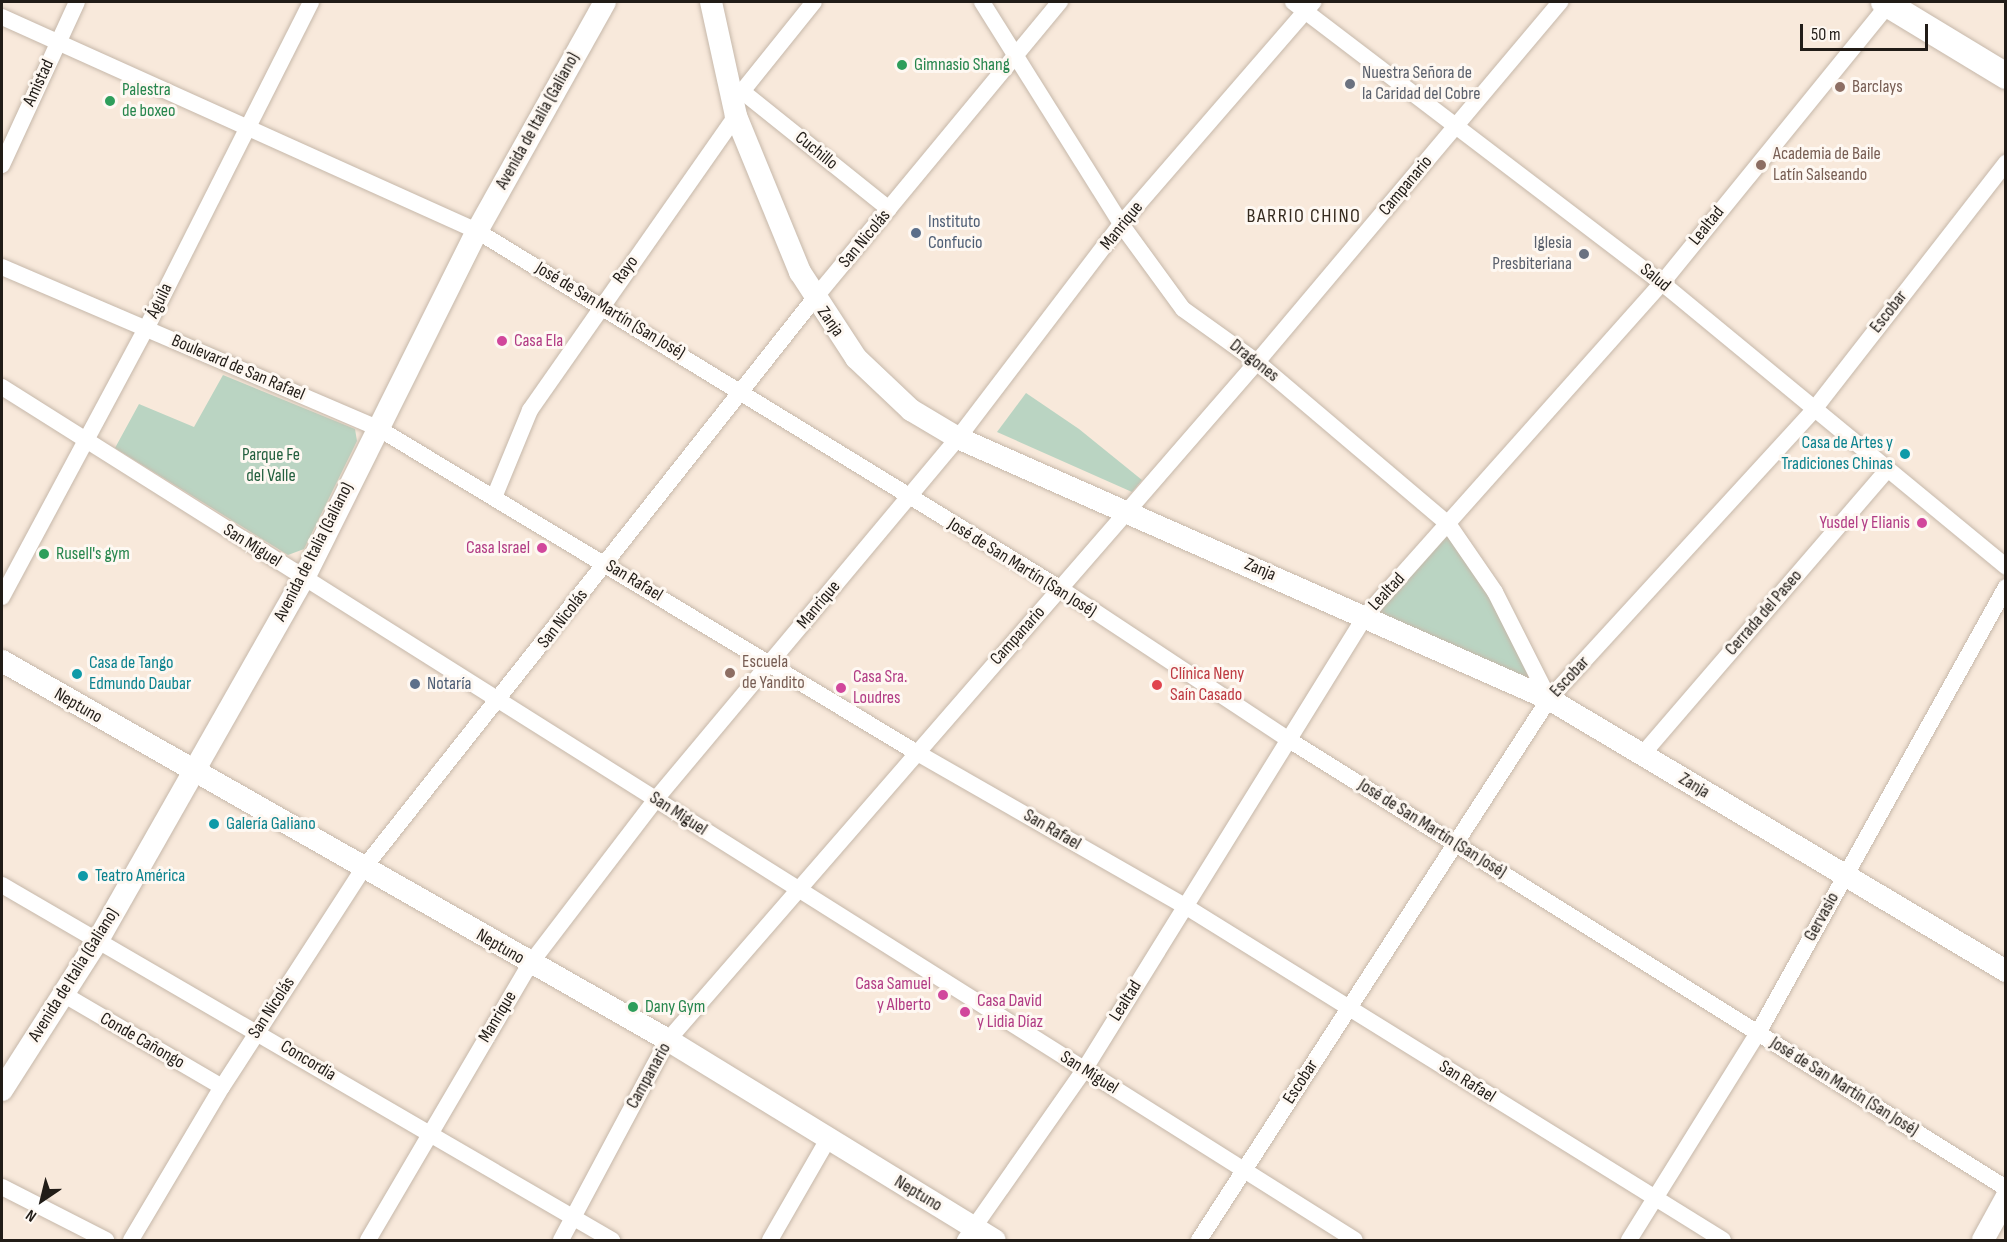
<!DOCTYPE html>
<html>
<head>
<meta charset="utf-8">
<style>
	body { margin:0 }
	#map { position:relative; width:2007px; height:1242px; overflow:hidden; background:#f8e9db; font-family:"Sofia Sans Condensed",sans-serif }
	div>[style] { position:absolute }
	.green>* { inset:0; background:#bad4c2 }
	.roads { filter:drop-shadow(0 0 2px #c6b8aa) drop-shadow(0 0 2px #c6b8aa) }
	.street>* { height:16px; margin:-8px; padding:0 8px; transform-origin:8px; border-radius:8px; background:#fff }
	.secondary>* { height:22px; margin:-11px; padding:0 11px; transform-origin:11px; border-radius:11px; background:#fff }
	.primary>* { height:26px; margin:-13px; padding:0 13px; transform-origin:13px; border-radius:13px; background:#fff }
	.dots>* { width:16px; height:16px; translate:-50% -50%; box-sizing:border-box; border:3px solid #fef8f2; border-radius:50% }
	span { translate:-50% -50%; white-space:nowrap; text-align:center; line-height:1.15; -webkit-text-stroke:6px #fef8f2; paint-order:stroke }
	.leisure-label { font-size:18px; color:#27864d }
	.left { translate:0 -50%; text-align:left }
	.worship-label { font-size:18px; color:#5b616d }
	.right { translate:-100% -50%; text-align:right }
	.street-label { font-size:18px; color:#211c17 }
	.education-label { font-size:18px; color:#785e54 }
	.service-label { font-size:18px; color:#4e5e75 }
	.hotel-label { font-size:18px; color:#b23c85 }
	.culture-label { font-size:18px; color:#0d838f }
	.park-label { font-size:18px; color:#235f3e }
	.health-label { font-size:18px; color:#be3a42 }
	.neighbourhood-label { font-size:20px; color:#352a1e; letter-spacing:1.5px }
	.frame { position:absolute; inset:0; border:3px solid #211c17; pointer-events:none }
	.north { position:absolute; left:12px; top:1170px; width:60px; height:60px; -webkit-text-stroke:4px #fef8f2; paint-order:stroke; rotate:215deg; font-size:16px; font-weight:700; line-height:24px; text-align:center; color:#211c17 }
	.north::after { content:''; display:block; margin:auto; width:21px; height:27px; background:#211c17; clip-path:polygon(50% 0,100% 100%,50% 72%,0 100%) }
	.scale { position:absolute; left:1800px; top:24px; width:128px; height:27px; box-sizing:border-box; border:3px solid #211c17; border-top:0; padding-left:8px; font-size:18px; line-height:21px; white-space:nowrap; color:#211c17; -webkit-text-stroke:4px #fef8f2; paint-order:stroke }
</style>
</head>
<body>
<div id="map">
	<div class="green">
		<i style="clip-path:polygon(223px 375px,355px 429px,357px 441px,304px 549px,288px 555px,115px 448px,139px 404px,194px 427px)"></i>
		<i style="clip-path:polygon(1026px 393px,1079px 429px,1142px 480px,1132px 492px,997px 432px)"></i>
		<i style="clip-path:polygon(1449px 525px,1549px 699px,1366px 615px)"></i>
	</div>
	<div class="roads">
		<div class="street">
			<i style="left:982px;top:2px;width:262px;rotate:57.9deg"></i>
			<i style="left:1121px;top:224px;width:105px;rotate:53.9deg"></i>
			<i style="left:1183px;top:309px;width:91px;rotate:35.6deg"></i>
			<i style="left:1257px;top:362px;width:252px;rotate:40.3deg"></i>
			<i style="left:1449px;top:525px;width:81px;rotate:55.5deg"></i>
			<i style="left:1495px;top:592px;width:120px;rotate:63.2deg"></i>
			<i style="left:1293px;top:2px;width:464px;rotate:37.3deg"></i>
			<i style="left:1662px;top:283px;width:446px;rotate:39.5deg"></i>
			<i style="left:2px;top:17px;width:521px;rotate:24.25deg"></i>
			<i style="left:477px;top:231px;width:685px;rotate:31.51deg"></i>
			<i style="left:1061px;top:589px;width:273px;rotate:33.5deg"></i>
			<i style="left:1289px;top:740px;width:845px;rotate:32deg"></i>
			<i style="left:743px;top:92px;width:187px;rotate:38.7deg"></i>
			<i style="left:736px;top:99px;width:124px;rotate:-51.2deg"></i>
			<i style="left:2px;top:165px;width:179px;rotate:-65.3deg"></i>
			<i style="left:2px;top:267px;width:407px;rotate:23.2deg"></i>
			<i style="left:376px;top:427px;width:628px;rotate:31.06deg"></i>
			<i style="left:914px;top:751px;width:312px;rotate:29.8deg"></i>
			<i style="left:1185px;top:906px;width:633px;rotate:31.83deg"></i>
			<i style="left:2px;top:387px;width:1599px;rotate:32.23deg"></i>
			<i style="left:495px;top:495px;width:92px;rotate:-67.6deg"></i>
			<i style="left:530px;top:410px;width:359px;rotate:-55deg"></i>
			<i style="left:2px;top:597px;width:304px;rotate:-61.8deg"></i>
			<i style="left:146px;top:329px;width:366px;rotate:-63.2deg"></i>
			<i style="left:1642px;top:755px;width:374px;rotate:-49.3deg"></i>
			<i style="left:2px;top:885px;width:706px;rotate:30.2deg"></i>
			<i style="left:63px;top:994px;width:184px;rotate:30.3deg"></i>
			<i style="left:2px;top:1187px;width:117px;rotate:27deg"></i>
			<i style="left:131px;top:1240px;width:178px;rotate:-59.3deg"></i>
			<i style="left:222px;top:1087px;width:260px;rotate:-57.1deg"></i>
			<i style="left:363px;top:869px;width:727px;rotate:-51.65deg"></i>
			<i style="left:814px;top:299px;width:386px;rotate:-50.4deg"></i>
			<i style="left:368px;top:1240px;width:320px;rotate:-59.6deg"></i>
			<i style="left:530px;top:964px;width:208px;rotate:-52.6deg"></i>
			<i style="left:656px;top:799px;width:471px;rotate:-50.1deg"></i>
			<i style="left:958px;top:438px;width:269px;rotate:-52.7deg"></i>
			<i style="left:1121px;top:224px;width:294px;rotate:-49.1deg"></i>
			<i style="left:561px;top:1240px;width:227px;rotate:-61.9deg"></i>
			<i style="left:668px;top:1040px;width:898px;rotate:-49.02deg"></i>
			<i style="left:1257px;top:362px;width:471px;rotate:-49.9deg"></i>
			<i style="left:770px;top:1240px;width:116px;rotate:-60.1deg"></i>
			<i style="left:965px;top:1240px;width:208px;rotate:-55deg"></i>
			<i style="left:1084px;top:1070px;width:535px;rotate:-58.21deg"></i>
			<i style="left:1366px;top:615px;width:445px;rotate:-48.3deg"></i>
			<i style="left:1662px;top:283px;width:362px;rotate:-50.9deg"></i>
			<i style="left:1199px;top:1240px;width:644px;rotate:-57.1deg"></i>
			<i style="left:1549px;top:699px;width:389px;rotate:-47.5deg"></i>
			<i style="left:1812px;top:412px;width:316px;rotate:-52.1deg"></i>
			<i style="left:1629px;top:1240px;width:244px;rotate:-58.1deg"></i>
			<i style="left:1758px;top:1033px;width:510px;rotate:-60.92deg"></i>
		</div>
		<div class="secondary">
			<i style="left:711px;top:2px;width:117px;rotate:77.6deg"></i>
			<i style="left:736px;top:116px;width:169px;rotate:67.7deg"></i>
			<i style="left:800px;top:272px;width:103px;rotate:56.9deg"></i>
			<i style="left:856px;top:358px;width:76px;rotate:43.4deg"></i>
			<i style="left:911px;top:410px;width:55px;rotate:30.8deg"></i>
			<i style="left:958px;top:438px;width:646px;rotate:23.83deg"></i>
			<i style="left:1549px;top:699px;width:532px;rotate:30.76deg"></i>
			<i style="left:2px;top:661px;width:766px;rotate:29.64deg"></i>
			<i style="left:668px;top:1040px;width:383px;rotate:31.5deg"></i>
			<i style="left:2px;top:1090px;width:178px;rotate:-57.4deg"></i>
			<i style="left:98px;top:940px;width:417px;rotate:-60.4deg"></i>
			<i style="left:304px;top:578px;width:388px;rotate:-63.5deg"></i>
			<i style="left:477px;top:231px;width:262px;rotate:-60.8deg"></i>
			<i style="left:1983px;top:1240px;width:48px;rotate:-61.3deg"></i>
		</div>
		<div class="primary">
			<i style="left:1884px;top:2px;width:143px;rotate:31.2deg"></i>
		</div>
	</div>
	<div class="dots">
		<i style="left:902px;top:65px;background:#2e9e5b"></i>
		<i style="left:1350px;top:84px;background:#6b7280"></i>
		<i style="left:1840px;top:87px;background:#8d6e63"></i>
		<i style="left:110px;top:101px;background:#2e9e5b"></i>
		<i style="left:1761px;top:165px;background:#8d6e63"></i>
		<i style="left:916px;top:233px;background:#5c6f8a"></i>
		<i style="left:1584px;top:254px;background:#6b7280"></i>
		<i style="left:502px;top:341px;background:#d1479c"></i>
		<i style="left:1905px;top:454px;background:#0f9aa8"></i>
		<i style="left:1922px;top:523px;background:#d1479c"></i>
		<i style="left:542px;top:548px;background:#d1479c"></i>
		<i style="left:44px;top:554px;background:#2e9e5b"></i>
		<i style="left:730px;top:673px;background:#8d6e63"></i>
		<i style="left:77px;top:674px;background:#0f9aa8"></i>
		<i style="left:415px;top:684px;background:#5c6f8a"></i>
		<i style="left:1157px;top:685px;background:#e0444e"></i>
		<i style="left:841px;top:688px;background:#d1479c"></i>
		<i style="left:214px;top:824px;background:#0f9aa8"></i>
		<i style="left:83px;top:876px;background:#0f9aa8"></i>
		<i style="left:943px;top:995px;background:#d1479c"></i>
		<i style="left:633px;top:1007px;background:#2e9e5b"></i>
		<i style="left:965px;top:1012px;background:#d1479c"></i>
	</div>
	<div class="leisure-label">
		<span class="left" style="left:914px;top:65px">Gimnasio Shang</span>
		<span class="left" style="left:122px;top:101px">Palestra<br>de boxeo</span>
		<span class="left" style="left:56px;top:554px">Rusell's gym</span>
		<span class="left" style="left:645px;top:1007px">Dany Gym</span>
	</div>
	<div class="worship-label">
		<span class="left" style="left:1362px;top:84px">Nuestra Señora de<br>la Caridad del Cobre</span>
		<span class="right" style="left:1572px;top:254px">Iglesia<br>Presbiteriana</span>
	</div>
	<div class="street-label">
		<span style="left:39px;top:83px;rotate:-65deg">Amistad</span>
		<span style="left:538px;top:121px;rotate:-61deg">Avenida de Italia (Galiano)</span>
		<span style="left:816px;top:151px;rotate:39deg">Cuchillo</span>
		<span style="left:1406px;top:186px;rotate:-50deg">Campanario</span>
		<span style="left:1122px;top:226px;rotate:-51deg">Manrique</span>
		<span style="left:1707px;top:226px;rotate:-51deg">Lealtad</span>
		<span style="left:865px;top:239px;rotate:-50deg">San Nicolás</span>
		<span style="left:626px;top:270px;rotate:-54deg">Rayo</span>
		<span style="left:1655px;top:278px;rotate:39deg">Salud</span>
		<span style="left:160px;top:301px;rotate:-64deg">Águila</span>
		<span style="left:610px;top:311px;rotate:31deg">José de San Martín (San José)</span>
		<span style="left:1889px;top:312px;rotate:-52deg">Escobar</span>
		<span style="left:830px;top:322px;rotate:55deg">Zanja</span>
		<span style="left:1254px;top:361px;rotate:38deg">Dragones</span>
		<span style="left:238px;top:368px;rotate:23deg">Boulevard de San Rafael</span>
		<span style="left:252px;top:546px;rotate:32deg">San Miguel</span>
		<span style="left:314px;top:552px;rotate:-63deg">Avenida de Italia (Galiano)</span>
		<span style="left:1022px;top:568px;rotate:32deg">José de San Martín (San José)</span>
		<span style="left:1260px;top:570px;rotate:23deg">Zanja</span>
		<span style="left:634px;top:581px;rotate:31deg">San Rafael</span>
		<span style="left:1387px;top:592px;rotate:-47deg">Lealtad</span>
		<span style="left:819px;top:605px;rotate:-50deg">Manrique</span>
		<span style="left:1764px;top:613px;rotate:-49deg">Cerrada del Paseo</span>
		<span style="left:563px;top:619px;rotate:-52deg">San Nicolás</span>
		<span style="left:1018px;top:636px;rotate:-48deg">Campanario</span>
		<span style="left:1570px;top:677px;rotate:-47deg">Escobar</span>
		<span style="left:78px;top:706px;rotate:30deg">Neptuno</span>
		<span style="left:1694px;top:786px;rotate:31deg">Zanja</span>
		<span style="left:678px;top:814px;rotate:33deg">San Miguel</span>
		<span style="left:1432px;top:829px;rotate:32deg">José de San Martín (San José)</span>
		<span style="left:1052px;top:830px;rotate:30deg">San Rafael</span>
		<span style="left:1822px;top:917px;rotate:-61deg">Gervasio</span>
		<span style="left:500px;top:947px;rotate:30deg">Neptuno</span>
		<span style="left:74px;top:975px;rotate:-58deg">Avenida de Italia (Galiano)</span>
		<span style="left:1126px;top:1001px;rotate:-58deg">Lealtad</span>
		<span style="left:272px;top:1008px;rotate:-57deg">San Nicolás</span>
		<span style="left:498px;top:1017px;rotate:-59deg">Manrique</span>
		<span style="left:142px;top:1041px;rotate:30deg">Conde Cañongo</span>
		<span style="left:308px;top:1061px;rotate:31deg">Concordia</span>
		<span style="left:1089px;top:1073px;rotate:32deg">San Miguel</span>
		<span style="left:649px;top:1076px;rotate:-61deg">Campanario</span>
		<span style="left:1301px;top:1082px;rotate:-57deg">Escobar</span>
		<span style="left:1467px;top:1082px;rotate:32deg">San Rafael</span>
		<span style="left:1844px;top:1087px;rotate:32deg">José de San Martín (San José)</span>
		<span style="left:918px;top:1194px;rotate:31deg">Neptuno</span>
	</div>
	<div class="education-label">
		<span class="left" style="left:1852px;top:87px">Barclays</span>
		<span class="left" style="left:1773px;top:165px">Academia de Baile<br>Latín Salseando</span>
		<span class="left" style="left:742px;top:673px">Escuela<br>de Yandito</span>
	</div>
	<div class="service-label">
		<span class="left" style="left:928px;top:233px">Instituto<br>Confucio</span>
		<span class="left" style="left:427px;top:684px">Notaría</span>
	</div>
	<div class="hotel-label">
		<span class="left" style="left:514px;top:341px">Casa Ela</span>
		<span class="right" style="left:1910px;top:523px">Yusdel y Elianis</span>
		<span class="right" style="left:530px;top:548px">Casa Israel</span>
		<span class="left" style="left:853px;top:688px">Casa Sra.<br>Loudres</span>
		<span class="right" style="left:931px;top:995px">Casa Samuel<br>y Alberto</span>
		<span class="left" style="left:977px;top:1012px">Casa David<br>y Lidia Díaz</span>
	</div>
	<div class="culture-label">
		<span class="right" style="left:1893px;top:454px">Casa de Artes y<br>Tradiciones Chinas</span>
		<span class="left" style="left:89px;top:674px">Casa de Tango<br>Edmundo Daubar</span>
		<span class="left" style="left:226px;top:824px">Galería Galiano</span>
		<span class="left" style="left:95px;top:876px">Teatro América</span>
	</div>
	<div class="park-label">
		<span style="left:271px;top:466px">Parque Fe<br>del Valle</span>
	</div>
	<div class="health-label">
		<span class="left" style="left:1170px;top:685px">Clínica Neny<br>Saín Casado</span>
	</div>
	<div class="neighbourhood-label">
		<span style="left:1304px;top:216px">BARRIO CHINO</span>
	</div>
	<div class="frame"></div>
	<div class="north">N</div>
	<div class="scale">50 m</div>
</div>
</body>
</html>
